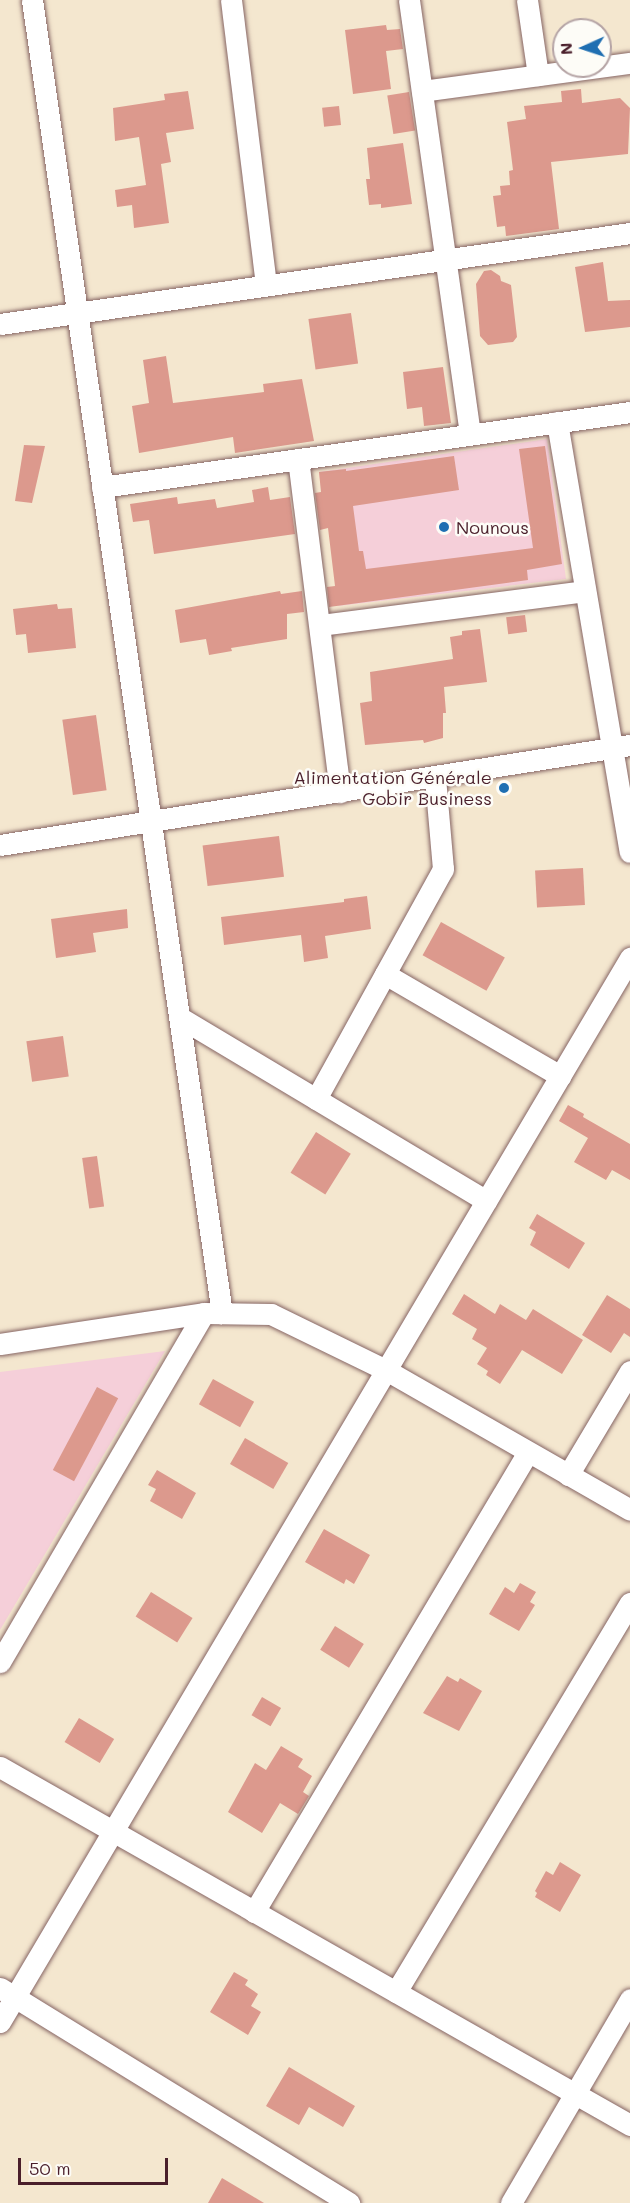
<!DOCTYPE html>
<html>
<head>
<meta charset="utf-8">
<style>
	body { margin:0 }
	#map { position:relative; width:630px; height:2203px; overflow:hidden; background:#f4e7cf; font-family:Mali,sans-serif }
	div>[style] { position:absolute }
	.built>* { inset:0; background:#f5cfd9 }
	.building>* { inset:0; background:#dc998d; transform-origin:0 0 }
	.roads { filter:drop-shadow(0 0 2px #866564) drop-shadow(0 0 2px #866564) }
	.minor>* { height:21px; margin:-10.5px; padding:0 10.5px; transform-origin:10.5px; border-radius:10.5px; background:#fff }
	.dots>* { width:16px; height:16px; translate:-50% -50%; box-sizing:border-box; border:3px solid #fdfcf7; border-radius:50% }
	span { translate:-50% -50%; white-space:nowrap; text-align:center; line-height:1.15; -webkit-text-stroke:5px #fdfcf7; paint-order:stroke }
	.poi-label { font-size:18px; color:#4a1f2b }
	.left { translate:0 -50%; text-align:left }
	.right { translate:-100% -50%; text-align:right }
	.north { position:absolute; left:552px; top:18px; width:60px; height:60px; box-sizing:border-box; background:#fdfcf7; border:2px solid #b5a4a5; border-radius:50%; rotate:267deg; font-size:16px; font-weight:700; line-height:24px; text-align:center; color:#4a1f2b }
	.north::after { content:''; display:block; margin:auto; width:21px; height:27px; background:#1f6fb2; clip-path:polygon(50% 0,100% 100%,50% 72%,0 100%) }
	.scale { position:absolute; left:18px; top:2158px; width:150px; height:27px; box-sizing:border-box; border:3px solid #4a1f2b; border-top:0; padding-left:8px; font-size:18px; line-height:21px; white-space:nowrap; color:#4a1f2b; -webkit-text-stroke:4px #fdfcf7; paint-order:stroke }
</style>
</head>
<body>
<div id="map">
	<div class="built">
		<i style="clip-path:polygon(547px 439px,566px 579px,338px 606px,328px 516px,325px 516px,319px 472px)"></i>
		<i style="clip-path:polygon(165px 1351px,0 1630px,0 1372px)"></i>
	</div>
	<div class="building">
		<i style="clip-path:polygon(386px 25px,387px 30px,400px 29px,403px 49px,386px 51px,391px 89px,353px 94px,345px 30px)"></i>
		<i style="clip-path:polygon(581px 89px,582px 103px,620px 98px,630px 108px,628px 154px,551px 162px,559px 229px,506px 236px,505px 226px,497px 227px,493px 196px,501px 195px,500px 186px,510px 185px,509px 171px,513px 170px,507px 122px,526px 119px,524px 106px,562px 102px,561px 91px)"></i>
		<i style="clip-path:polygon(188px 91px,194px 129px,166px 133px,171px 162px,161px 164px,169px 223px,134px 228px,132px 205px,117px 207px,115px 190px,146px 185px,139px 137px,115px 141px,113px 108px,165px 100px,164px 94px)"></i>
		<i style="left:409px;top:92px;width:39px;height:22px;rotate:81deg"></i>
		<i style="left:339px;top:106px;width:19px;height:17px;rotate:84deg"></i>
		<i style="clip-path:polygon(403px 143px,412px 204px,381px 208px,381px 204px,369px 205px,366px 179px,370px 179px,367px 148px)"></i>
		<i style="clip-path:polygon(603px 262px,608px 301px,630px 300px,630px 327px,585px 332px,575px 267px)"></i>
		<i style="clip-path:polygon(491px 270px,500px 276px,501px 281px,511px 285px,517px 337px,513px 342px,488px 345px,480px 336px,476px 284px,484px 271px)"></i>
		<i style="left:351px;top:313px;width:51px;height:43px;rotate:82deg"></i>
		<i style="clip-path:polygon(166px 356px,173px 403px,264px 392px,263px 384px,302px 379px,314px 441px,235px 453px,233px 437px,139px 453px,132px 406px,149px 403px,143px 360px)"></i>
		<i style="clip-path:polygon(443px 367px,451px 423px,424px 426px,422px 407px,407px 409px,403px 372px)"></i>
		<i style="clip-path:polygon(24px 445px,45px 446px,32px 503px,15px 501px)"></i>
		<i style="clip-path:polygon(545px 446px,562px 564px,527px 570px,528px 580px,329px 607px,327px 587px,335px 586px,328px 528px,320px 530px,315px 493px,321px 492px,319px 472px,346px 469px,346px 471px,454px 456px,459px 490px,353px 506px,359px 551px,363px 551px,366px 569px,533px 548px,519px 449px)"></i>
		<i style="clip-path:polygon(268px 487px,270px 500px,290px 497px,295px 534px,154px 554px,149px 520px,133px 522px,130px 504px,177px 497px,178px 504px,215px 499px,217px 508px,254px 502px,252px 490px)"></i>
		<i style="clip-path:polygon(280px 591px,281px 594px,302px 591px,304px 612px,287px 614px,287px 639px,231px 648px,232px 651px,209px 655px,206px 639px,180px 643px,175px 610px)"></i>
		<i style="clip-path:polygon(57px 604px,58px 609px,72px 608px,76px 648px,28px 653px,26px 634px,16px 635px,13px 609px)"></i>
		<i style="left:525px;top:615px;width:17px;height:19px;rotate:83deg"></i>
		<i style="clip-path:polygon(480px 629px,487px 682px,444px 687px,446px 713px,443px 713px,443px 738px,424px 743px,423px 740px,365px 745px,360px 703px,372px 701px,370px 672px,453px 659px,450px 637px,462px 635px,462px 631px)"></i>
		<i style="left:96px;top:715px;width:76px;height:34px;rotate:82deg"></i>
		<i style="left:279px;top:836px;width:41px;height:77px;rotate:83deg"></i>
		<i style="left:583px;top:868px;width:37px;height:48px;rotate:87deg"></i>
		<i style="clip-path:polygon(367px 896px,371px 929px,325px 936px,328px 958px,304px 962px,301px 935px,224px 945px,221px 917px,344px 902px,344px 899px)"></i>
		<i style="clip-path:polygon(127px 909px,128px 928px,93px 933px,96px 952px,56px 958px,51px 919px)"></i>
		<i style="left:441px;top:922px;width:73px;height:38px;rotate:29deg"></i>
		<i style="left:63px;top:1036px;width:41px;height:37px;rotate:82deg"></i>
		<i style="clip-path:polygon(568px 1105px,584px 1114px,583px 1117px,630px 1144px,630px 1180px,612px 1170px,606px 1180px,574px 1162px,588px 1138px,559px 1121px)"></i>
		<i style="left:316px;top:1132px;width:41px;height:48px;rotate:32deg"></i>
		<i style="left:97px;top:1156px;width:51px;height:15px;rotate:82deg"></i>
		<i style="clip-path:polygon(537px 1214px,585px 1243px,569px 1269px,530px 1245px,536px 1232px,529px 1228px)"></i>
		<i style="clip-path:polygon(464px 1294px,495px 1314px,500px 1304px,526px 1320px,533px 1309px,583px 1340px,562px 1374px,522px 1350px,500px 1384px,486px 1375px,488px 1371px,477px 1364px,487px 1348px,472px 1339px,477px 1329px,452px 1314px)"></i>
		<i style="clip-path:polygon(607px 1295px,630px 1309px,630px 1337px,624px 1333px,611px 1353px,582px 1335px)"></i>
		<i style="left:213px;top:1379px;width:47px;height:29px;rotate:29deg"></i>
		<i style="left:97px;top:1387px;width:24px;height:94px;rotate:28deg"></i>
		<i style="left:245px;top:1438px;width:50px;height:30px;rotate:30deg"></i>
		<i style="clip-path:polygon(157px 1470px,196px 1493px,182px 1519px,150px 1501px,156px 1489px,148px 1485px)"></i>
		<i style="clip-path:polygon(324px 1529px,370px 1555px,354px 1584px,346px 1579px,344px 1584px,305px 1562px)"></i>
		<i style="clip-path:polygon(520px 1583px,536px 1592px,530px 1602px,535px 1605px,519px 1631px,489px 1614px,505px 1587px,514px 1593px)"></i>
		<i style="left:151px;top:1592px;width:49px;height:29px;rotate:32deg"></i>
		<i style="left:335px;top:1626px;width:34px;height:28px;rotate:32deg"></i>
		<i style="clip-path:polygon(447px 1676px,458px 1682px,460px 1678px,482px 1691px,459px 1731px,423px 1713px)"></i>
		<i style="left:262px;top:1697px;width:22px;height:21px;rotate:30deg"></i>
		<i style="left:79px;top:1718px;width:41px;height:28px;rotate:31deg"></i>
		<i style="clip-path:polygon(281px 1746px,303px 1759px,298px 1767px,312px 1776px,303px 1792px,309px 1796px,298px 1814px,280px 1803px,262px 1833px,228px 1812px,255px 1763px,266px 1770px)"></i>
		<i style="clip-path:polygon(560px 1862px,581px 1875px,560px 1912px,535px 1897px,537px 1893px,535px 1891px,546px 1871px,553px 1875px)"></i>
		<i style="clip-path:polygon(234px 1972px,248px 1980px,245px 1985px,258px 1994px,251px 2006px,261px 2012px,248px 2035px,210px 2012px)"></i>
		<i style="clip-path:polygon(289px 2067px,355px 2106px,343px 2127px,309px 2107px,299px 2125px,266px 2106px)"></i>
		<i style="clip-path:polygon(222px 2178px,264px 2203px,208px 2203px)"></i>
	</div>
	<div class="roads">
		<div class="minor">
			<i style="left:32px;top:0;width:1327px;rotate:81.77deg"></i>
			<i style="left:231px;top:0;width:287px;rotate:83deg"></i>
			<i style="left:409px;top:0;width:438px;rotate:82deg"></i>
			<i style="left:527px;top:0;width:76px;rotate:81.7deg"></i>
			<i style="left:422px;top:91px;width:210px;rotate:-7.7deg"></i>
			<i style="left:0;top:324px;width:637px;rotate:-8.22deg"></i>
			<i style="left:557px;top:422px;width:436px;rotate:80.4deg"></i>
			<i style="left:298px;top:459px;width:336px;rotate:82.8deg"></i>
			<i style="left:102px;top:487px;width:533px;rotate:-8.08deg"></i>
			<i style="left:320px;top:625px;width:267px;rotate:-7.3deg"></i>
			<i style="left:0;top:845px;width:638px;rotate:-9.02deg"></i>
			<i style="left:385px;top:974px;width:203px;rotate:30.2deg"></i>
			<i style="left:179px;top:1017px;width:358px;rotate:30.9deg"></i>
			<i style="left:316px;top:1099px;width:263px;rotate:-61.1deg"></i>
			<i style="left:443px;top:869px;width:92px;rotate:-95deg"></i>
			<i style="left:0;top:1344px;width:206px;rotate:-8.6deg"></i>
			<i style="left:204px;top:1313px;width:67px;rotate:0.9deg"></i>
			<i style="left:271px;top:1314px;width:128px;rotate:26deg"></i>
			<i style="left:386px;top:1370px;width:281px;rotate:29.8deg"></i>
			<i style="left:568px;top:1475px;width:121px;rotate:-59.2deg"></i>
			<i style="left:0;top:1662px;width:404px;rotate:-59.7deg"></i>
			<i style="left:0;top:1767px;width:725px;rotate:29.61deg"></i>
			<i style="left:254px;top:1912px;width:535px;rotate:-59.22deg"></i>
			<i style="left:0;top:1988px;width:410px;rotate:31.6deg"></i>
			<i style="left:396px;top:1992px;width:454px;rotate:-59deg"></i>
			<i style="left:0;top:2022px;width:1237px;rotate:-59.37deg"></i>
			<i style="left:511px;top:2203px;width:236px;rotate:-59.7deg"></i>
		</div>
	</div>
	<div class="dots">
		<i style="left:444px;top:527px;background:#1f6fb2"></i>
		<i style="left:504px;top:788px;background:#1f6fb2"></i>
	</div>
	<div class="poi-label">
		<span class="left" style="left:456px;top:527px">Nounous</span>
		<span class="right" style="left:492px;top:788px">Alimentation Générale<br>Gobir Business</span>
	</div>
	<div class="north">N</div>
	<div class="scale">50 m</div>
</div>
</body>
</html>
